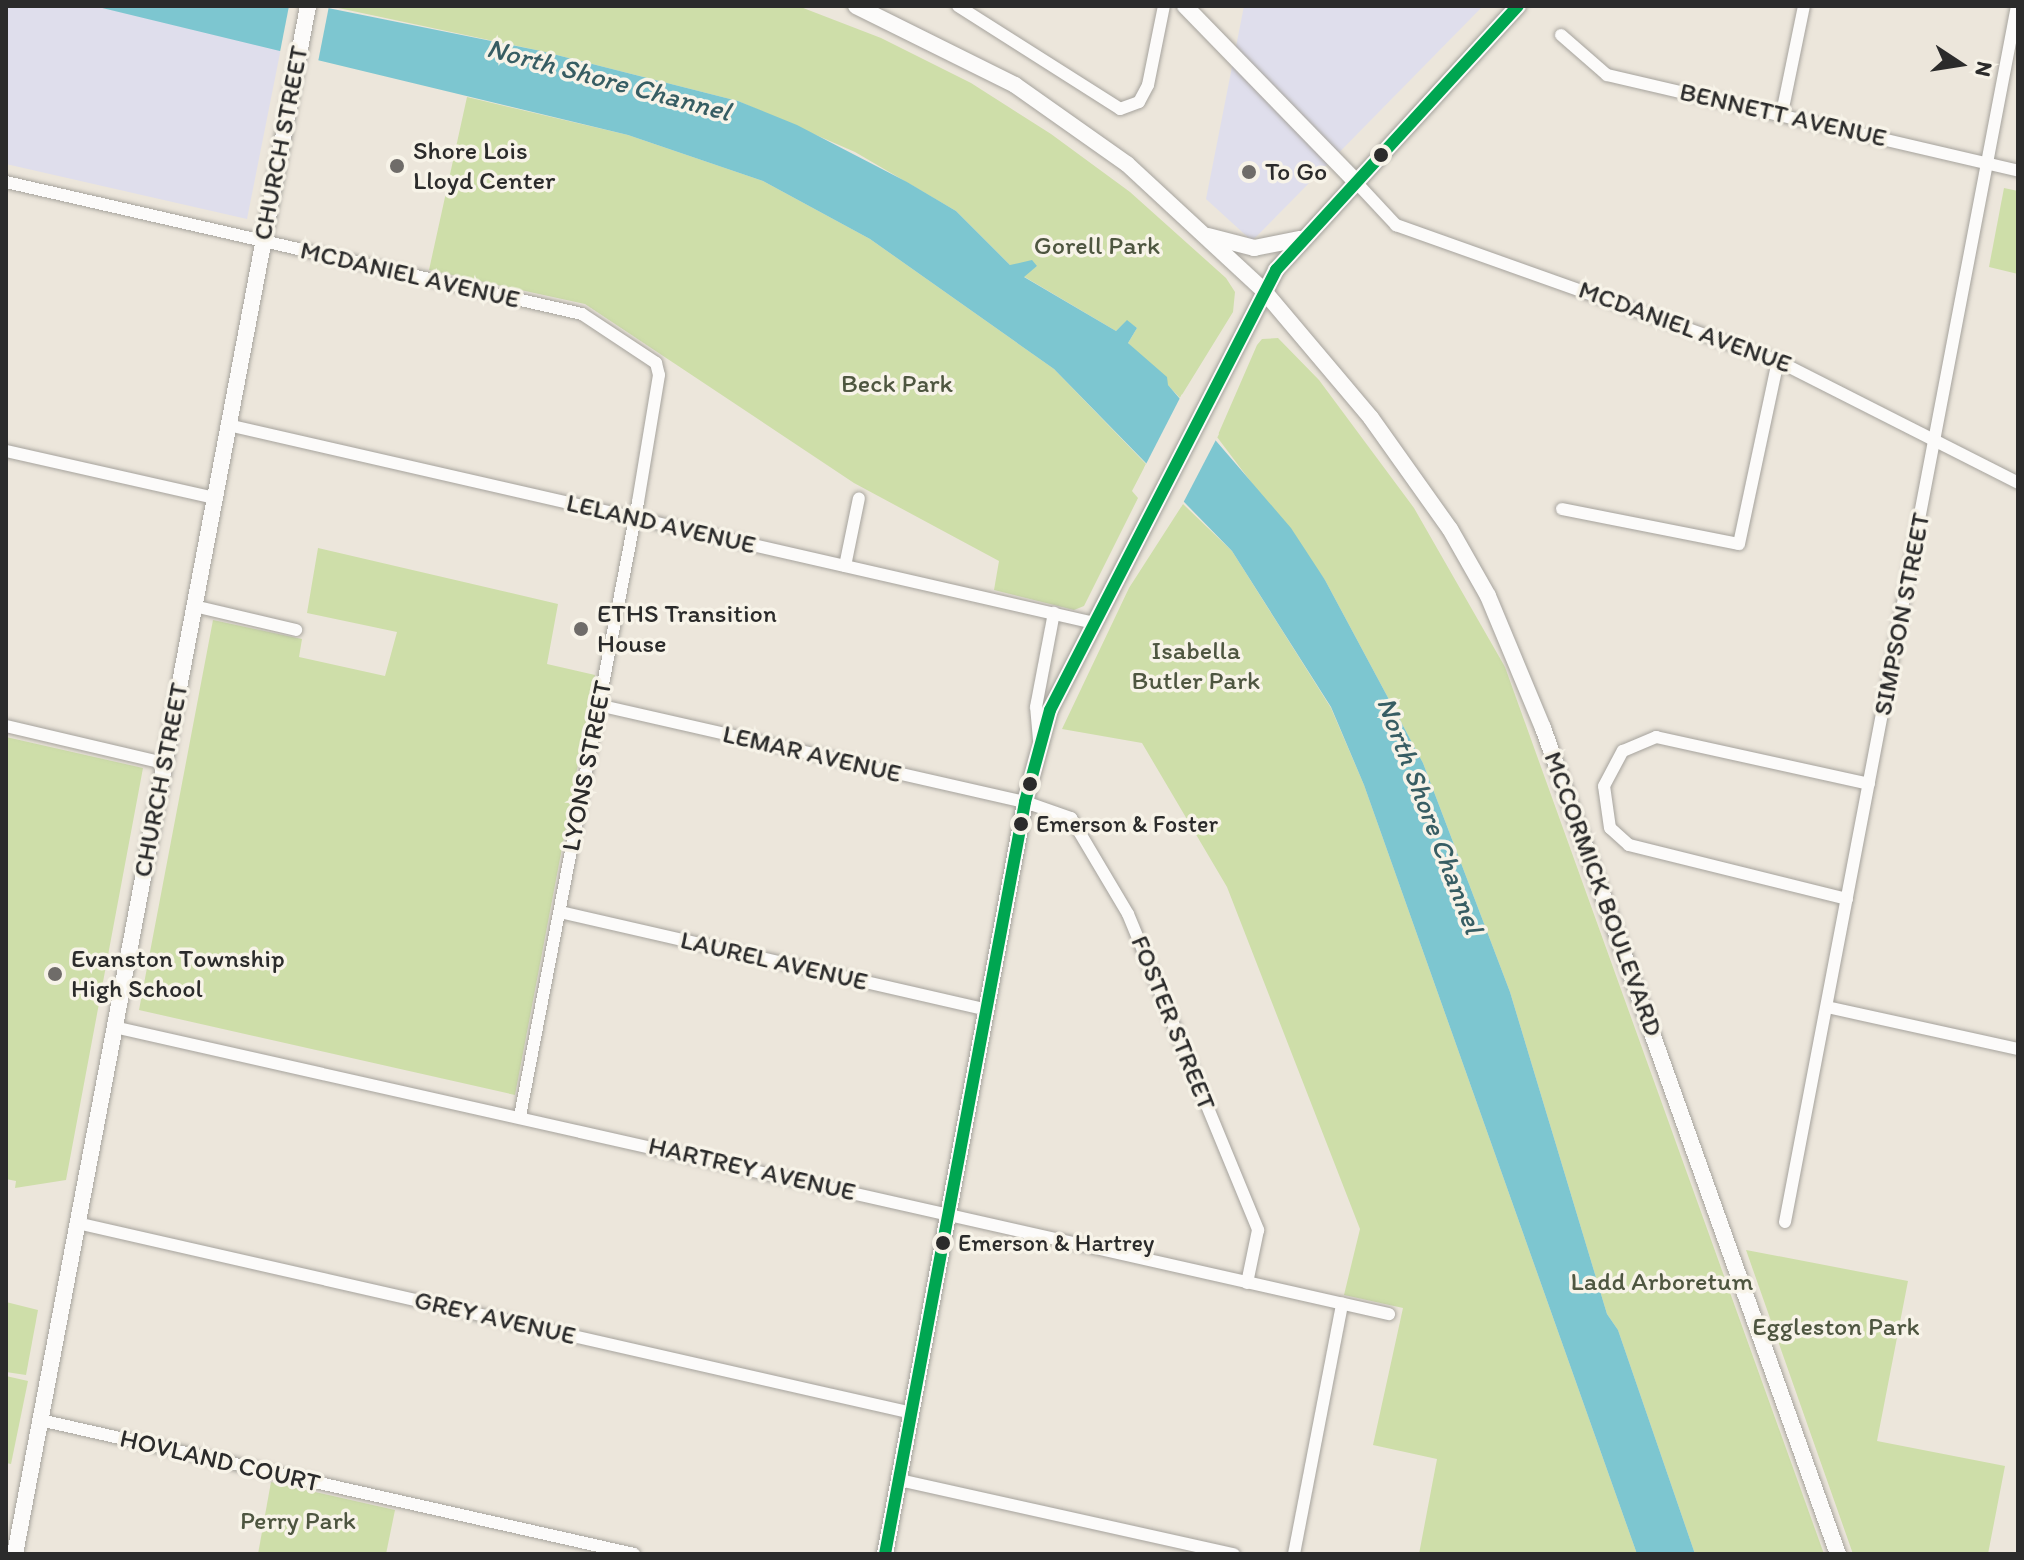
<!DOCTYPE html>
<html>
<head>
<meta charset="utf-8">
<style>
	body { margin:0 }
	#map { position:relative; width:2024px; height:1560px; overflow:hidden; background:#ece6db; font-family:Itim,sans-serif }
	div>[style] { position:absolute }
	.built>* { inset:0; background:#dfdeec }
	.green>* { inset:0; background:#cedea9 }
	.water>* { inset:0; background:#7dc6d0 }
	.pier>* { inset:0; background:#ece6db }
	.roads { filter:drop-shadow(0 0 2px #a6a39d) drop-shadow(0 0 2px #a6a39d) }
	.street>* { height:12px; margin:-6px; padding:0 6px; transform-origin:6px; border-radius:6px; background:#fcfbfa }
	.secondary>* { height:16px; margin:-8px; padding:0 8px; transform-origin:8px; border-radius:8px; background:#fcfbfa }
	.bus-1>* { height:12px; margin:-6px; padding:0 6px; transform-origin:6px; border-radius:6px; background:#00a651 }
	.dots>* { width:22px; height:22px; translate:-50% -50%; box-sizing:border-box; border:4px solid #f7f3e8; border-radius:50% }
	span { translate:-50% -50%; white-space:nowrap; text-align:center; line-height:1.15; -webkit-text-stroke:7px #f7f3e8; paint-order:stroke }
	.bus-label { font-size:24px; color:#2b2b2b }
	.left { translate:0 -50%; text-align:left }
	.street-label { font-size:26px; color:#2b2b2b }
	.poi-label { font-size:26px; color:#2b2b2b }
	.park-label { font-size:26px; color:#4e5640 }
	.water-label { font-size:28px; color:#375d63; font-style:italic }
	.frame { position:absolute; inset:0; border:8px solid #2b2b2b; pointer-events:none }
	.north { position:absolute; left:1920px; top:24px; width:80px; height:80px; -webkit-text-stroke:6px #f7f3e8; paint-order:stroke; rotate:102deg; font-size:22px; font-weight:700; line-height:32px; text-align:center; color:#2b2b2b }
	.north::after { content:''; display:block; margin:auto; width:28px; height:36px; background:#2b2b2b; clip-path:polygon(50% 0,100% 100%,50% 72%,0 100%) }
</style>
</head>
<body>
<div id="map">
	<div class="built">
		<i style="clip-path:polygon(6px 6px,94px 6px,281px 48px,247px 219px,6px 164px)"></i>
		<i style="clip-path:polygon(1244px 6px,1483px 6px,1252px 241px,1206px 199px)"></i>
	</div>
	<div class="green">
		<i style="clip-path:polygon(329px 6px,798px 6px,881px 38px,971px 83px,1051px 134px,1130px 192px,1226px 278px,1235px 292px,1233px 312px,1180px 398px,1128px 343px,1137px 328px,1127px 321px,1116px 331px,1023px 276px,1037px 266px,1010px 265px,956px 211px,855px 152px,738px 101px,541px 51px)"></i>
		<i style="clip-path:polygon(467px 97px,628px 135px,763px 181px,870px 239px,1054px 369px,1146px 464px,1132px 491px,1138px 498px,1084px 606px,1074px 610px,994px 590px,999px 561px,854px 483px,585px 304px,429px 270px)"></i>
		<i style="clip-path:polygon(2004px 188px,2018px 191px,2018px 274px,1989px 267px)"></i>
		<i style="clip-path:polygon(1278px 338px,1319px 380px,1414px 508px,1505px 667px,1824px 1554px,1695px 1554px,1618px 1330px,1607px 1314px,1510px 992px,1423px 763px,1325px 580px,1217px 437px,1257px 345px,1262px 339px)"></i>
		<i style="clip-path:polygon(1183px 504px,1232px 551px,1331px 708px,1364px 785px,1637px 1554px,1419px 1554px,1437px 1459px,1373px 1445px,1403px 1308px,1344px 1295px,1360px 1229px,1227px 887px,1142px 743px,1062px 729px,1129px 588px)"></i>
		<i style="clip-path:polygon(318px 548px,558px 604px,547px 664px,595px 675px,515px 1095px,139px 1010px,213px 620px,302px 639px,299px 657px,385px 676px,397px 632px,307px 613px)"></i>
		<i style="clip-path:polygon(6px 737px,143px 768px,66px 1180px,15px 1188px,16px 1181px,6px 1179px)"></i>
		<i style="clip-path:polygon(1746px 1250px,1908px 1281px,1877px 1441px,2005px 1466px,1988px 1554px,1853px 1554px)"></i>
		<i style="clip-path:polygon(6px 1302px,38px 1310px,26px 1375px,6px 1372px)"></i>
		<i style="clip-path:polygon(6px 1376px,28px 1381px,11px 1464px,6px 1463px)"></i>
		<i style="clip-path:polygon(271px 1482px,395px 1510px,386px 1554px,258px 1554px)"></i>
	</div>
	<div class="water">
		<i style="clip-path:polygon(94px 6px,318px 6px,541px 51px,738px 101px,797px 125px,907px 182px,956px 211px,1010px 265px,1032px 260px,1037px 266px,1024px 277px,1116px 331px,1127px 320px,1137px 328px,1128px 343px,1167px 377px,1168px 385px,1291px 528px,1325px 580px,1423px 763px,1510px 992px,1607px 1314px,1618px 1330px,1695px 1554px,1637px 1554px,1364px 785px,1331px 707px,1232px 551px,1054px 369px,870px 239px,763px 181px,628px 135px)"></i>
	</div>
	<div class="pier">
		<i style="clip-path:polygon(289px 6px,329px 6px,318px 62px,280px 52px)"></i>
		<i style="clip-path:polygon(1182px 394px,1219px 434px,1181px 507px,1144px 468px)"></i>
	</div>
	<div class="roads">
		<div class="street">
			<i style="left:958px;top:6px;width:192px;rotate:32.4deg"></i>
			<i style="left:1120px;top:109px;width:20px;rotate:-20deg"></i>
			<i style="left:1139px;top:102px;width:19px;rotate:-62deg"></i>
			<i style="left:1148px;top:85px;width:81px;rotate:-78.6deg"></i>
			<i style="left:1561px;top:35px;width:61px;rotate:41deg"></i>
			<i style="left:1607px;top:75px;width:422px;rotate:13.1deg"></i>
			<i style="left:1782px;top:113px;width:109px;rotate:-78.4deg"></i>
			<i style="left:1354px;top:180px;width:62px;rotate:47deg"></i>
			<i style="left:1396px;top:225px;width:405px;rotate:19.6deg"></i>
			<i style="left:1778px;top:361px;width:269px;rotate:26.9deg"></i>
			<i style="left:6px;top:182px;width:591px;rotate:12.91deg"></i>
			<i style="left:582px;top:314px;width:89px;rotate:33.5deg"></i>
			<i style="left:656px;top:363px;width:12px;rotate:76deg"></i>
			<i style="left:659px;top:375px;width:129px;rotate:99.4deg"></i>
			<i style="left:638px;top:502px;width:625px;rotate:100.88deg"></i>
			<i style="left:228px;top:425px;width:888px;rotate:12.88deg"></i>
			<i style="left:6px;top:451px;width:213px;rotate:12.7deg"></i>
			<i style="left:1562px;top:509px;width:180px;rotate:11.2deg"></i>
			<i style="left:1739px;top:544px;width:187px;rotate:-78deg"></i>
			<i style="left:845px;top:566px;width:69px;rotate:-78.4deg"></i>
			<i style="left:194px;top:606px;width:105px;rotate:13.2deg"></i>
			<i style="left:598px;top:705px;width:438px;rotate:12.8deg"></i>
			<i style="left:1025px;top:802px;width:49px;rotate:19.2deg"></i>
			<i style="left:1071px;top:818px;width:112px;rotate:59.3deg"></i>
			<i style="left:1128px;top:914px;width:342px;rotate:67.6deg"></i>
			<i style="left:1258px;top:1230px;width:54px;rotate:101.7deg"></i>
			<i style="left:6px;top:726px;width:162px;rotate:13.2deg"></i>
			<i style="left:1039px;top:740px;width:33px;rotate:-95deg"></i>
			<i style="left:1036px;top:707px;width:96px;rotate:-79.2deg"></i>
			<i style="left:1847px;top:899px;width:225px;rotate:-166.1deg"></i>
			<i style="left:1629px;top:845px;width:25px;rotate:-138deg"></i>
			<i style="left:1610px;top:828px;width:42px;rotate:-98.1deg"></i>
			<i style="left:1604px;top:786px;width:40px;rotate:-62deg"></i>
			<i style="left:1623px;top:751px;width:36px;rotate:-23deg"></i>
			<i style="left:1656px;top:737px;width:218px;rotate:12.4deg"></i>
			<i style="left:560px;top:912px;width:438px;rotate:12.9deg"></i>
			<i style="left:1827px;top:1007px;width:196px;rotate:12.4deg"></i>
			<i style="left:114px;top:1027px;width:1307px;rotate:12.69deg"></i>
			<i style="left:1785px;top:1222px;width:1238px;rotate:-79.2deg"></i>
			<i style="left:77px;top:1223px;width:856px;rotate:12.82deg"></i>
			<i style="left:40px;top:1420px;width:609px;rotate:12.71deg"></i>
			<i style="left:899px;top:1480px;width:343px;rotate:12.5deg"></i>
			<i style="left:1294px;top:1554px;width:255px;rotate:-79.1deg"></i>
		</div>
		<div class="secondary">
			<i style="left:856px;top:6px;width:178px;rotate:26.4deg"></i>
			<i style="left:1015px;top:85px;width:137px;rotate:35.2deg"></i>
			<i style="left:1127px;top:164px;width:185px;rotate:42.8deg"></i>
			<i style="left:1263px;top:290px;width:167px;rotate:49.8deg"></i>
			<i style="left:1371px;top:418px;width:136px;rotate:54.6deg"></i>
			<i style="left:1450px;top:529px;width:77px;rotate:60.4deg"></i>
			<i style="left:1488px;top:596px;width:143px;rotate:67.4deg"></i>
			<i style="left:1543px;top:728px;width:877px;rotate:70.35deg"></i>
			<i style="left:1185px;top:6px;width:243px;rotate:45.8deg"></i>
			<i style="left:1208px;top:236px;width:48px;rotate:14.6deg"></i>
			<i style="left:1254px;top:248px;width:47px;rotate:-11.1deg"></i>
			<i style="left:15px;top:1554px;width:1575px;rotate:-79.28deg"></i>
			<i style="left:885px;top:1554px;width:765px;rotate:-79.45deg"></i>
			<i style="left:1025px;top:802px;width:95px;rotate:-74.8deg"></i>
			<i style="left:1050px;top:710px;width:495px;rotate:-62.8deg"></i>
			<i style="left:1276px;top:270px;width:358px;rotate:-47.5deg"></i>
		</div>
	</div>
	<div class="bus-1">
		<i style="left:885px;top:1554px;width:765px;rotate:-79.45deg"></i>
		<i style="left:1025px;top:802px;width:95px;rotate:-74.8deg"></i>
		<i style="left:1050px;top:710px;width:495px;rotate:-62.8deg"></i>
		<i style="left:1276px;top:270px;width:358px;rotate:-47.5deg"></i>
	</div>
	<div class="dots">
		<i style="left:1381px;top:155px;background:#2b2b2b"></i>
		<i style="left:397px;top:166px;background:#6f6c69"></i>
		<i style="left:1249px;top:172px;background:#6f6c69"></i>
		<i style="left:581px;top:629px;background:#6f6c69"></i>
		<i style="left:1030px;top:784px;background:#2b2b2b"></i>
		<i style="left:1021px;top:824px;background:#2b2b2b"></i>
		<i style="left:55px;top:974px;background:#6f6c69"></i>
		<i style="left:943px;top:1243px;background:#2b2b2b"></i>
	</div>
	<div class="bus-label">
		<span class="left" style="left:1036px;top:824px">Emerson &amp; Foster</span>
		<span class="left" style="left:958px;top:1243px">Emerson &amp; Hartrey</span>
	</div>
	<div class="street-label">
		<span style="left:1783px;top:115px;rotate:13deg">BENNETT AVENUE</span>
		<span style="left:281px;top:143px;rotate:-79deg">CHURCH STREET</span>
		<span style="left:410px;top:275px;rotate:13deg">MCDANIEL AVENUE</span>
		<span style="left:1685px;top:327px;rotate:20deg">MCDANIEL AVENUE</span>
		<span style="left:661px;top:524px;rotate:13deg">LELAND AVENUE</span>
		<span style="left:1902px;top:614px;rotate:-79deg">SIMPSON STREET</span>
		<span style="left:812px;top:754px;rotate:13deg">LEMAR AVENUE</span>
		<span style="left:587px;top:766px;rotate:-79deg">LYONS STREET</span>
		<span style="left:161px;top:780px;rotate:-79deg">CHURCH STREET</span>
		<span style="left:1603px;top:894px;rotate:70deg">MCCORMICK BOULEVARD</span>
		<span style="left:774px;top:961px;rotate:13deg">LAUREL AVENUE</span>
		<span style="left:1173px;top:1023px;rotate:68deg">FOSTER STREET</span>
		<span style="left:752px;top:1169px;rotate:13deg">HARTREY AVENUE</span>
		<span style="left:495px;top:1318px;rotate:13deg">GREY AVENUE</span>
		<span style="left:220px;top:1461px;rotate:13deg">HOVLAND COURT</span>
	</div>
	<div class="poi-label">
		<span class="left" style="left:413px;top:166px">Shore Lois<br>Lloyd Center</span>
		<span class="left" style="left:1265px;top:172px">To Go</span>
		<span class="left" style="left:597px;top:629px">ETHS Transition<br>House</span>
		<span class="left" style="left:71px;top:974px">Evanston Township<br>High School</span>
	</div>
	<div class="park-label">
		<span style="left:1097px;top:246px">Gorell Park</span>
		<span style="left:897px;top:384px">Beck Park</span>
		<span style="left:1196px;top:666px">Isabella<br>Butler Park</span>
		<span style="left:1662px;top:1282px">Ladd Arboretum</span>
		<span style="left:1836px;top:1327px">Eggleston Park</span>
		<span style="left:298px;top:1521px">Perry Park</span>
	</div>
	<div class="water-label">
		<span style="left:609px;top:79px;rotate:15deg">North Shore Channel</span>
		<span style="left:1431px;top:815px;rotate:69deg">North Shore Channel</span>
	</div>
	<div class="frame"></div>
	<div class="north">N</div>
</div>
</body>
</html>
